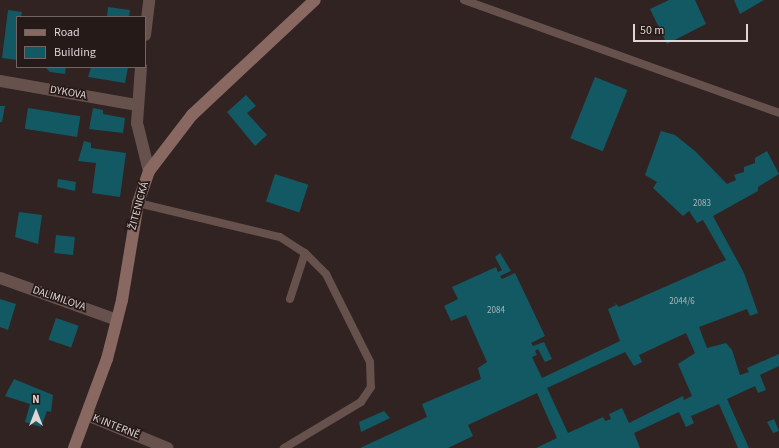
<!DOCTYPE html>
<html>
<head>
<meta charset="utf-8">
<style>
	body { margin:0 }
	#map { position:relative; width:779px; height:448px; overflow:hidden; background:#302321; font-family:"Source Sans 3",sans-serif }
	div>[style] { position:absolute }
	.building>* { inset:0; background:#135963; transform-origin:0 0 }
	.lane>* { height:8px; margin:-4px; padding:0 4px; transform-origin:4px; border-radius:4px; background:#67514d }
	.street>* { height:12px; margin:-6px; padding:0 6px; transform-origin:6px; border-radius:6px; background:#67514d }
	.secondary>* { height:12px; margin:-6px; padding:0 6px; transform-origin:6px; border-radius:6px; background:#8a6862 }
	span { translate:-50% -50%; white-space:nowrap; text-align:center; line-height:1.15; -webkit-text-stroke:3.5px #261a18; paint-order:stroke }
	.number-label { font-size:9px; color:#abb6b8 }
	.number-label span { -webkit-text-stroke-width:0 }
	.street-label { font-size:11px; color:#ded5d4 }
	.legend { position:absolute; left:16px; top:16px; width:130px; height:52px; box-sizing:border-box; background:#261a18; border:1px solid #706563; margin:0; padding:5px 7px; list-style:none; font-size:12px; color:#ded5d4 }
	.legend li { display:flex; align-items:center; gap:8px; height:20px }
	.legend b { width:20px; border:1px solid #706563 }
	.north { position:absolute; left:16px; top:392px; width:40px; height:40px; -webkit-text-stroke:3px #261a18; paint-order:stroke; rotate:0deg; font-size:11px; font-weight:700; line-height:16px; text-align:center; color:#ded5d4 }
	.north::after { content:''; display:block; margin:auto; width:14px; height:18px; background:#ded5d4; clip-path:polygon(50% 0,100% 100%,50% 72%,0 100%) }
	.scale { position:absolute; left:633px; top:24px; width:115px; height:18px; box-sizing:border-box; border:2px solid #ded5d4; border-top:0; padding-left:5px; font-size:12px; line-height:14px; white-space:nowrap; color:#ded5d4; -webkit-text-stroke:3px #261a18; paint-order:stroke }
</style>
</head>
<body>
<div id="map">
	<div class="building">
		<i style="clip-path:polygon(669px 0,695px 0,706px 24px,667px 44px,650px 9px)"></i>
		<i style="clip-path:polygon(734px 0,764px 0,740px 14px)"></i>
		<i style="clip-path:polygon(108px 7px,130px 10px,129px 17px,107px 17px)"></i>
		<i style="clip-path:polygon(8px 10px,22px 12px,21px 17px,17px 17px,17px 60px,2px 58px)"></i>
		<i style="clip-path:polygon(45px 67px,66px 67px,65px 74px,50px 72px)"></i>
		<i style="clip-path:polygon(128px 67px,125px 83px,88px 77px,91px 67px)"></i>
		<i style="left:595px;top:77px;width:35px;height:66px;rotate:22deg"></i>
		<i style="clip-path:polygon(246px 95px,256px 106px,247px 113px,267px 135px,255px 146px,227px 112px)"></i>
		<i style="clip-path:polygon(0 106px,5px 106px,2px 122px,0 122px)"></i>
		<i style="left:28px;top:108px;width:53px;height:21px;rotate:9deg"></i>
		<i style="clip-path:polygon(93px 108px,103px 110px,103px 114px,125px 118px,123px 133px,89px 129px)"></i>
		<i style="clip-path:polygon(evenodd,661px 131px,675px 135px,695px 151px,727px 184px,736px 180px,734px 175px,744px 172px,744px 167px,755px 163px,755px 158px,767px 151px,779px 174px,758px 187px,758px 191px,713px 216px,744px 273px,758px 313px,750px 316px,747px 309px,699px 327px,707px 348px,726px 343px,732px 350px,740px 375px,749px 372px,747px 368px,779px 354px,779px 366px,760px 375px,766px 390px,758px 393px,755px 386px,727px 399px,749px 448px,738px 448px,719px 404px,691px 416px,694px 423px,686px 427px,679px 412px,634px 433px,640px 448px,536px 448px,557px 438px,537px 393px,468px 425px,473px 436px,448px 448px,360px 448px,427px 417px,422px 404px,481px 379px,478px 368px,487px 362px,466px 315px,451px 321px,444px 306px,458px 299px,452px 287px,496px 267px,498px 272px,502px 270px,495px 257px,500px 253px,511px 271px,500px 276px,502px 279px,515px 273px,545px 336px,531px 343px,533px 346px,544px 342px,552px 359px,545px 362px,538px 349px,535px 351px,537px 355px,532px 357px,542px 378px,620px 341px,608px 309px,616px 305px,614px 302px,619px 307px,726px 260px,703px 220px,697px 223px,689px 211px,683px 216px,653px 188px,657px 182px,645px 175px,661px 131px,686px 333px,695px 353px,678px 364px,692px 396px,684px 400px,683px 396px,629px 423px,622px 408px,609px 414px,611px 419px,605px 421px,603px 417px,568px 433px,547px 388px,625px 352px,634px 366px,642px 362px,639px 355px,686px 333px)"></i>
		<i style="clip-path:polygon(84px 141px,91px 143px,91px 148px,126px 153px,120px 197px,92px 193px,96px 163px,78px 161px)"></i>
		<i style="left:275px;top:174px;width:35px;height:29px;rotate:18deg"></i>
		<i style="clip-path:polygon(58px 179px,76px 182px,75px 191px,57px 187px)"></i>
		<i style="clip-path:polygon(19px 212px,42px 215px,38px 244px,15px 237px)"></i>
		<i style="left:56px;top:235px;width:19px;height:18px;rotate:6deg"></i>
		<i style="clip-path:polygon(0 299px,16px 304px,8px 330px,0 327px)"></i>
		<i style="left:56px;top:318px;width:24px;height:23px;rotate:19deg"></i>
		<i style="clip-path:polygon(14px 379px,53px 395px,51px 412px,47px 411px,41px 427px,25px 422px,30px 404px,5px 396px)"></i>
		<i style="clip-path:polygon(384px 411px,390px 418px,361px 432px,359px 422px)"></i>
		<i style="clip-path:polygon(774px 419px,779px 431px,773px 433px,767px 422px)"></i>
	</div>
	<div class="lane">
		<i style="left:464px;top:0;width:335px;rotate:19.7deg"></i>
		<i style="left:138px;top:203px;width:146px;rotate:13.5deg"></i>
		<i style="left:280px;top:237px;width:30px;rotate:33deg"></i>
		<i style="left:305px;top:253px;width:30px;rotate:45deg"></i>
		<i style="left:326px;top:274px;width:98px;rotate:63.4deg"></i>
		<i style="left:370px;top:362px;width:25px;rotate:88deg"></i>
		<i style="left:371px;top:387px;width:18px;rotate:124deg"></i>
		<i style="left:361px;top:402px;width:90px;rotate:149.1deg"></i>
		<i style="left:290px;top:299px;width:48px;rotate:-71.9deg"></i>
	</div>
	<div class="street">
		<i style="left:145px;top:35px;width:35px;rotate:-83deg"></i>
		<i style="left:141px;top:67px;width:56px;rotate:94.1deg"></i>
		<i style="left:137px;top:123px;width:49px;rotate:76deg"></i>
		<i style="left:0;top:81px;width:138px;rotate:10deg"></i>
		<i style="left:0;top:278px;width:124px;rotate:19.7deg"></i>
		<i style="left:87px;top:415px;width:87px;rotate:22.4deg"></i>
	</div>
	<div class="secondary">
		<i style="left:74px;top:448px;width:95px;rotate:-69.7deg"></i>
		<i style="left:107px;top:359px;width:61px;rotate:-75.7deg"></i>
		<i style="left:122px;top:300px;width:98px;rotate:-80.6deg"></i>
		<i style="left:138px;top:203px;width:34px;rotate:-71deg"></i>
		<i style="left:149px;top:171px;width:71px;rotate:-52.5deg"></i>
		<i style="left:192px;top:115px;width:168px;rotate:-43.1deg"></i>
	</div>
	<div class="number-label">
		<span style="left:702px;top:204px">2083</span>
		<span style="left:682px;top:302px">2044/6</span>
		<span style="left:496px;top:311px">2084</span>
	</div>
	<div class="street-label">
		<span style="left:68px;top:93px;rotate:10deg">DYKOVA</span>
		<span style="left:139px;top:206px;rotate:-75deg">ŽITENICKÁ</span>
		<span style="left:59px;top:299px;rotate:19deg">DALIMILOVA</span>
		<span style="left:116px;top:427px;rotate:22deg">K INTERNĚ</span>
	</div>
	<ul class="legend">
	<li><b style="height:5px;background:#8a6862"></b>Road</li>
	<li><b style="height:11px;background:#135963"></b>Building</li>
	</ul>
	<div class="north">N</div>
	<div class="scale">50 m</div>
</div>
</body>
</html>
